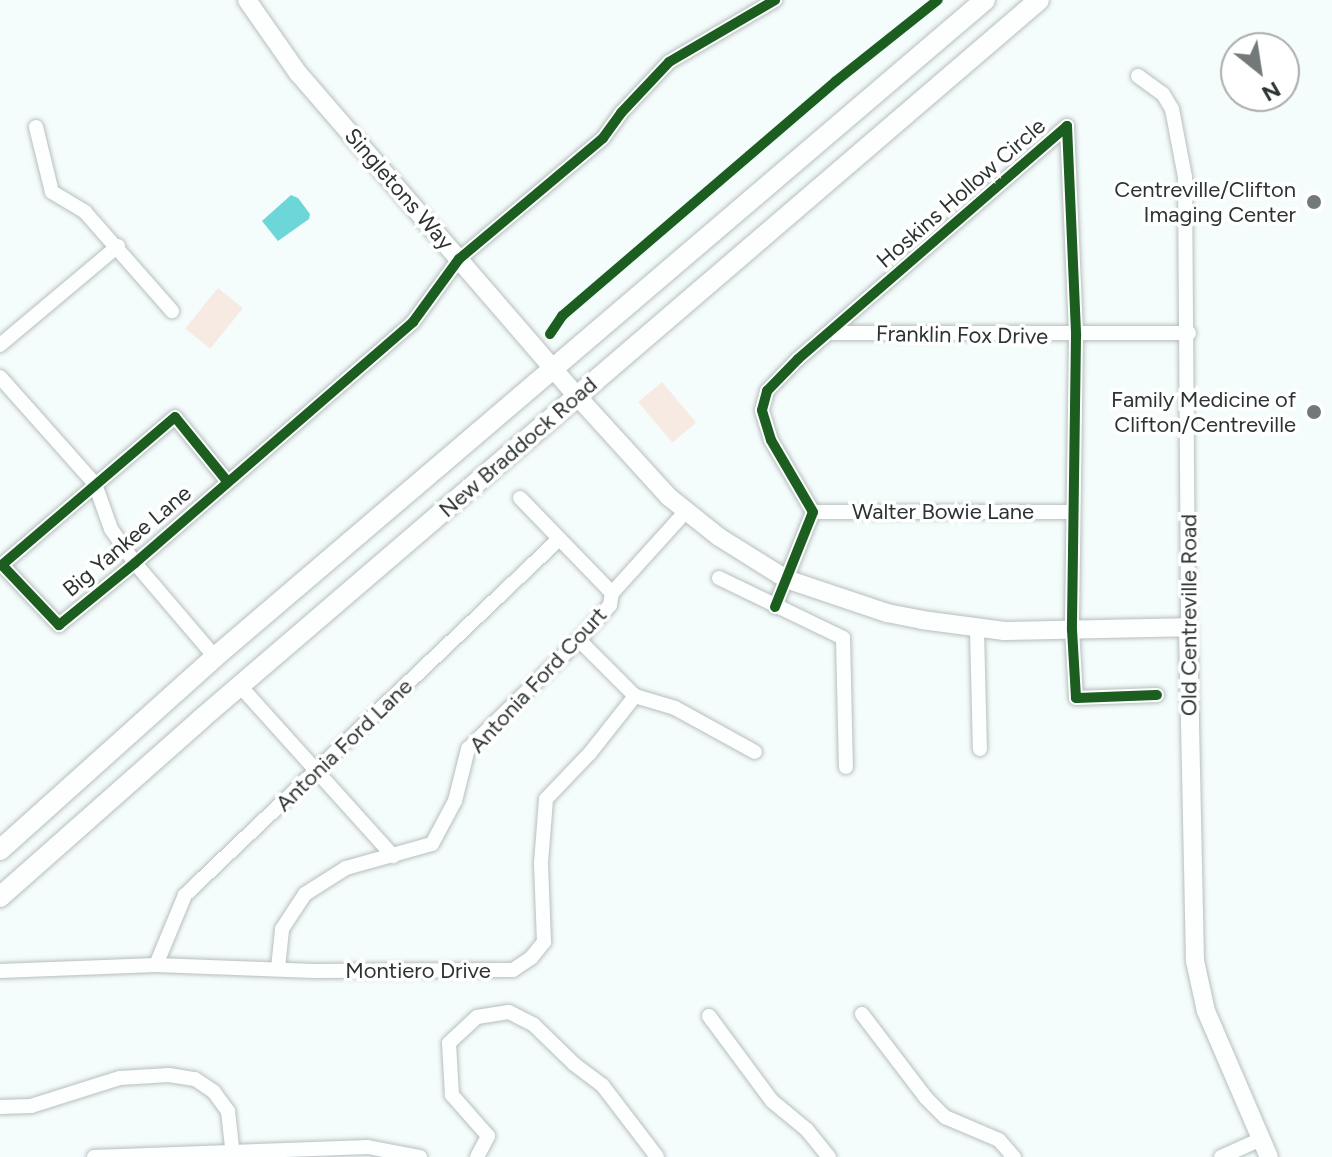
<!DOCTYPE html>
<html>
<head>
<meta charset="utf-8">
<style>
	body { margin:0 }
	#map { position:relative; width:1332px; height:1157px; overflow:hidden; background:#f4fcfc; font-family:Figtree,sans-serif }
	div>[style] { position:absolute }
	.green>* { inset:0; background:#f6eae2; transform-origin:0 0 }
	.water>* { inset:0; background:#6dd6d9 }
	.roads { filter:drop-shadow(0 0 2px #b8bebe) drop-shadow(0 0 2px #b8bebe) }
	.minor>* { height:14px; margin:-7px; padding:0 7px; transform-origin:7px; border-radius:7px; background:#fdffff }
	.tertiary>* { height:18px; margin:-9px; padding:0 9px; transform-origin:9px; border-radius:9px; background:#fdffff }
	.secondary>* { height:20px; margin:-10px; padding:0 10px; transform-origin:10px; border-radius:10px; background:#fdffff }
	.cycleway>* { height:10px; margin:-5px; padding:0 5px; transform-origin:5px; border-radius:5px; background:#1b5e20 }
	.dots>* { width:22px; height:22px; translate:-50% -50%; box-sizing:border-box; border:4px solid #fff; border-radius:50% }
	span { translate:-50% -50%; white-space:nowrap; text-align:center; line-height:1.15; -webkit-text-stroke:7px #fff; paint-order:stroke }
	.street-label { font-size:22px; color:#2d3333 }
	.poi-label { font-size:22px; color:#2d3333 }
	.right { translate:-100% -50%; text-align:right }
	.north { position:absolute; left:1220px; top:32px; width:80px; height:80px; box-sizing:border-box; background:#fff; border:2px solid #abadad; border-radius:50%; rotate:150deg; font-size:22px; font-weight:700; line-height:32px; text-align:center; color:#2d3333 }
	.north::after { content:''; display:block; margin:auto; width:28px; height:36px; background:#737979; clip-path:polygon(50% 0,100% 100%,50% 72%,0 100%) }
</style>
</head>
<body>
<div id="map">
	<div class="green">
		<i style="left:218px;top:288px;width:32px;height:52px;rotate:39deg"></i>
		<i style="left:662px;top:382px;width:53px;height:31px;rotate:50deg"></i>
	</div>
	<div class="water">
		<i style="clip-path:polygon(291px 195px,298px 198px,310px 214px,309px 219px,278px 241px,262px 221px)"></i>
	</div>
	<div class="roads">
		<div class="minor">
			<i style="left:1138px;top:76px;width:31px;rotate:36deg"></i>
			<i style="left:1163px;top:94px;width:17px;rotate:59deg"></i>
			<i style="left:1172px;top:109px;width:69px;rotate:79.2deg"></i>
			<i style="left:1185px;top:177px;width:450px;rotate:89.6deg"></i>
			<i style="left:36px;top:127px;width:67px;rotate:76.2deg"></i>
			<i style="left:52px;top:192px;width:39px;rotate:31deg"></i>
			<i style="left:85px;top:212px;width:132px;rotate:48.7deg"></i>
			<i style="left:832px;top:333px;width:357px"></i>
			<i style="left:0;top:345px;width:154px;rotate:-40deg"></i>
			<i style="left:0;top:377px;width:143px;rotate:48.4deg"></i>
			<i style="left:95px;top:484px;width:48px;rotate:70.4deg"></i>
			<i style="left:111px;top:529px;width:42px;rotate:54.8deg"></i>
			<i style="left:135px;top:563px;width:123px;rotate:49.6deg"></i>
			<i style="left:227px;top:481px;width:82px;rotate:-129.1deg"></i>
			<i style="left:175px;top:417px;width:228px;rotate:139.5deg"></i>
			<i style="left:2px;top:565px;width:83px;rotate:46.5deg"></i>
			<i style="left:59px;top:625px;width:98px;rotate:-39.2deg"></i>
			<i style="left:135px;top:563px;width:368px;rotate:-40.9deg"></i>
			<i style="left:413px;top:322px;width:78px;rotate:-53.9deg"></i>
			<i style="left:459px;top:259px;width:188px;rotate:-40deg"></i>
			<i style="left:603px;top:138px;width:31px;rotate:-54deg"></i>
			<i style="left:621px;top:113px;width:70px;rotate:-46.7deg"></i>
			<i style="left:669px;top:62px;width:123px;rotate:-30.3deg"></i>
			<i style="left:520px;top:498px;width:132px;rotate:45.9deg"></i>
			<i style="left:813px;top:512px;width:260px"></i>
			<i style="left:719px;top:578px;width:138px;rotate:25.8deg"></i>
			<i style="left:843px;top:638px;width:129px;rotate:88.7deg"></i>
			<i style="left:775px;top:607px;width:102px;rotate:-68.2deg"></i>
			<i style="left:813px;top:512px;width:83px;rotate:-120.3deg"></i>
			<i style="left:771px;top:440px;width:31px;rotate:-107deg"></i>
			<i style="left:762px;top:410px;width:20px;rotate:-75deg"></i>
			<i style="left:767px;top:391px;width:45px;rotate:-45.9deg"></i>
			<i style="left:798px;top:359px;width:356px;rotate:-40.9deg"></i>
			<i style="left:1067px;top:126px;width:210px;rotate:87.5deg"></i>
			<i style="left:1076px;top:336px;width:294px;rotate:90.8deg"></i>
			<i style="left:1072px;top:630px;width:68px;rotate:86.6deg"></i>
			<i style="left:1076px;top:698px;width:81px;rotate:-2.1deg"></i>
			<i style="left:977px;top:630px;width:119px;rotate:88.6deg"></i>
			<i style="left:579px;top:640px;width:79px;rotate:45deg"></i>
			<i style="left:635px;top:696px;width:42px;rotate:16.7deg"></i>
			<i style="left:675px;top:708px;width:91px;rotate:28.8deg"></i>
			<i style="left:240px;top:686px;width:229px;rotate:48deg"></i>
			<i style="left:156px;top:965px;width:76px;rotate:-67.5deg"></i>
			<i style="left:185px;top:895px;width:515px;rotate:-43.58deg"></i>
			<i style="left:278px;top:968px;width:39px;rotate:-84deg"></i>
			<i style="left:282px;top:929px;width:42px;rotate:-56.7deg"></i>
			<i style="left:305px;top:894px;width:49px;rotate:-32.4deg"></i>
			<i style="left:346px;top:868px;width:89px;rotate:-15.6deg"></i>
			<i style="left:432px;top:844px;width:49px;rotate:-61.9deg"></i>
			<i style="left:455px;top:801px;width:54px;rotate:-76deg"></i>
			<i style="left:468px;top:749px;width:156px;rotate:-44.5deg"></i>
			<i style="left:579px;top:640px;width:47px;rotate:-48.5deg"></i>
			<i style="left:610px;top:605px;width:12px;rotate:-81deg"></i>
			<i style="left:612px;top:593px;width:110px;rotate:-47.9deg"></i>
			<i style="left:0;top:971px;width:156px;rotate:-2.2deg"></i>
			<i style="left:156px;top:965px;width:158px;rotate:2.2deg"></i>
			<i style="left:314px;top:971px;width:199px;rotate:-0.3deg"></i>
			<i style="left:513px;top:970px;width:22px;rotate:-34deg"></i>
			<i style="left:531px;top:958px;width:21px;rotate:-51deg"></i>
			<i style="left:544px;top:942px;width:79px;rotate:-92.2deg"></i>
			<i style="left:541px;top:863px;width:64px;rotate:-85.5deg"></i>
			<i style="left:546px;top:799px;width:64px;rotate:-46.3deg"></i>
			<i style="left:590px;top:753px;width:73px;rotate:-51.7deg"></i>
			<i style="left:862px;top:1014px;width:106px;rotate:52.7deg"></i>
			<i style="left:926px;top:1098px;width:27px;rotate:45deg"></i>
			<i style="left:945px;top:1117px;width:59px;rotate:23.1deg"></i>
			<i style="left:999px;top:1140px;width:23px;rotate:49deg"></i>
			<i style="left:709px;top:1016px;width:106px;rotate:53.5deg"></i>
			<i style="left:772px;top:1101px;width:45px;rotate:39.6deg"></i>
			<i style="left:807px;top:1130px;width:35px;rotate:51deg"></i>
			<i style="left:0;top:1107px;width:31px;rotate:-2deg"></i>
			<i style="left:31px;top:1106px;width:93px;rotate:-17.5deg"></i>
			<i style="left:120px;top:1078px;width:49px;rotate:-3.5deg"></i>
			<i style="left:169px;top:1075px;width:26px;rotate:9deg"></i>
			<i style="left:195px;top:1079px;width:23px;rotate:34deg"></i>
			<i style="left:214px;top:1092px;width:24px;rotate:54deg"></i>
			<i style="left:228px;top:1111px;width:45px;rotate:83.7deg"></i>
			<i style="left:94px;top:1157px;width:274px;rotate:-2.1deg"></i>
			<i style="left:368px;top:1147px;width:53px;rotate:10.9deg"></i>
			<i style="left:477px;top:1157px;width:24px;rotate:-62deg"></i>
			<i style="left:488px;top:1136px;width:55px;rotate:-131.3deg"></i>
			<i style="left:452px;top:1095px;width:52px;rotate:-93.3deg"></i>
			<i style="left:449px;top:1043px;width:38px;rotate:-43deg"></i>
			<i style="left:477px;top:1017px;width:32px;rotate:-9deg"></i>
			<i style="left:509px;top:1012px;width:28px;rotate:27deg"></i>
			<i style="left:534px;top:1025px;width:56px;rotate:44.3deg"></i>
			<i style="left:574px;top:1064px;width:36px;rotate:37deg"></i>
			<i style="left:603px;top:1086px;width:89px;rotate:52.7deg"></i>
			<i style="left:1221px;top:1157px;width:44px;rotate:-24.2deg"></i>
		</div>
		<div class="tertiary">
			<i style="left:247px;top:0;width:89px;rotate:55.1deg"></i>
			<i style="left:298px;top:73px;width:427px;rotate:49.2deg"></i>
			<i style="left:577px;top:396px;width:137px;rotate:47.7deg"></i>
			<i style="left:669px;top:497px;width:64px;rotate:38.7deg"></i>
			<i style="left:719px;top:537px;width:79px;rotate:32.1deg"></i>
			<i style="left:786px;top:579px;width:107px;rotate:18.6deg"></i>
			<i style="left:887px;top:613px;width:36px;rotate:11deg"></i>
			<i style="left:922px;top:620px;width:83px;rotate:7.6deg"></i>
			<i style="left:1004px;top:631px;width:184px;rotate:-1.2deg"></i>
			<i style="left:1188px;top:627px;width:334px;rotate:88.8deg"></i>
			<i style="left:1195px;top:961px;width:51px;rotate:77.6deg"></i>
			<i style="left:1206px;top:1011px;width:159px;rotate:66.7deg"></i>
		</div>
		<div class="secondary">
			<i style="left:0;top:850px;width:289px;rotate:-41.9deg"></i>
			<i style="left:215px;top:657px;width:1012px;rotate:-40.47deg"></i>
			<i style="left:0;top:897px;width:268px;rotate:-41.5deg"></i>
			<i style="left:201px;top:719px;width:1104px;rotate:-40.63deg"></i>
		</div>
	</div>
	<div class="cycleway">
		<i style="left:550px;top:334px;width:22px;rotate:-56deg"></i>
		<i style="left:562px;top:316px;width:361px;rotate:-40.6deg"></i>
		<i style="left:836px;top:81px;width:130px;rotate:-38.5deg"></i>
		<i style="left:227px;top:481px;width:82px;rotate:-129.1deg"></i>
		<i style="left:175px;top:417px;width:228px;rotate:139.5deg"></i>
		<i style="left:2px;top:565px;width:83px;rotate:46.5deg"></i>
		<i style="left:59px;top:625px;width:98px;rotate:-39.2deg"></i>
		<i style="left:135px;top:563px;width:368px;rotate:-40.9deg"></i>
		<i style="left:413px;top:322px;width:78px;rotate:-53.9deg"></i>
		<i style="left:459px;top:259px;width:188px;rotate:-40deg"></i>
		<i style="left:603px;top:138px;width:31px;rotate:-54deg"></i>
		<i style="left:621px;top:113px;width:70px;rotate:-46.7deg"></i>
		<i style="left:669px;top:62px;width:123px;rotate:-30.3deg"></i>
		<i style="left:775px;top:607px;width:102px;rotate:-68.2deg"></i>
		<i style="left:813px;top:512px;width:83px;rotate:-120.3deg"></i>
		<i style="left:771px;top:440px;width:31px;rotate:-107deg"></i>
		<i style="left:762px;top:410px;width:20px;rotate:-75deg"></i>
		<i style="left:767px;top:391px;width:45px;rotate:-45.9deg"></i>
		<i style="left:798px;top:359px;width:356px;rotate:-40.9deg"></i>
		<i style="left:1067px;top:126px;width:210px;rotate:87.5deg"></i>
		<i style="left:1076px;top:336px;width:294px;rotate:90.8deg"></i>
		<i style="left:1072px;top:630px;width:68px;rotate:86.6deg"></i>
		<i style="left:1076px;top:698px;width:81px;rotate:-2.1deg"></i>
	</div>
	<div class="dots">
		<i style="left:1314px;top:202px;background:#737979"></i>
		<i style="left:1314px;top:412px;background:#737979"></i>
	</div>
	<div class="street-label">
		<span style="left:399px;top:189px;rotate:49deg">Singletons Way</span>
		<span style="left:961px;top:193px;rotate:-41deg">Hoskins Hollow Circle</span>
		<span style="left:962px;top:335px;rotate:1deg">Franklin Fox Drive</span>
		<span style="left:518px;top:447px;rotate:-41deg">New Braddock Road</span>
		<span style="left:943px;top:512px">Walter Bowie Lane</span>
		<span style="left:127px;top:541px;rotate:-40deg">Big Yankee Lane</span>
		<span style="left:1189px;top:615px;rotate:-90deg">Old Centreville Road</span>
		<span style="left:538px;top:680px;rotate:-47deg">Antonia Ford Court</span>
		<span style="left:344px;top:745px;rotate:-44deg">Antonia Ford Lane</span>
		<span style="left:418px;top:971px">Montiero Drive</span>
	</div>
	<div class="poi-label">
		<span class="right" style="left:1296px;top:202px">Centreville/Clifton<br>Imaging Center</span>
		<span class="right" style="left:1296px;top:412px">Family Medicine of<br>Clifton/Centreville</span>
	</div>
	<div class="north">N</div>
</div>
</body>
</html>
